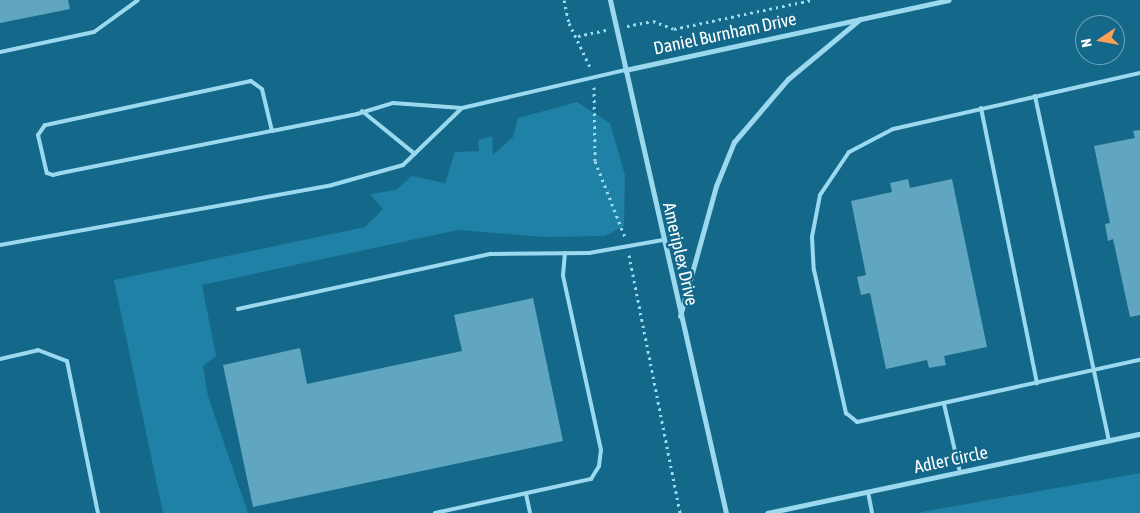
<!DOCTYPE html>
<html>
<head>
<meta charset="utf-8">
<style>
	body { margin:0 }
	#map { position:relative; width:1140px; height:513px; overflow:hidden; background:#146889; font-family:"Asap Condensed",sans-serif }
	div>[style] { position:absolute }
	.green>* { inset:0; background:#1f81a5 }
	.building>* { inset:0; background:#60a6c0 }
	.path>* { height:3px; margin-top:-1.5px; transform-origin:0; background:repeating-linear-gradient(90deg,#9bd9ef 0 2.5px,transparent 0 6.5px) }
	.service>* { height:4px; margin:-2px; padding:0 2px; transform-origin:2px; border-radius:2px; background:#9bd9ef }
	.minor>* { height:5px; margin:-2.5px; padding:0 2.5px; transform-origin:2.5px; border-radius:2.5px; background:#9bd9ef }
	span { translate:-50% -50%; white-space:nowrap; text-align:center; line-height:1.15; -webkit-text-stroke:5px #146889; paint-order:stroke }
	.street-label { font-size:18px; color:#fff }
	.north { position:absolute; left:1075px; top:15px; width:50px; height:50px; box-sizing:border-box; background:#146889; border:1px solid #72a4b8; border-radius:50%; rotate:258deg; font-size:14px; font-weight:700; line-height:20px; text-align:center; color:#fff }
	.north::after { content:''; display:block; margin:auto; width:18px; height:22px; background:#ffa059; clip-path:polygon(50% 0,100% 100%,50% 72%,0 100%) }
</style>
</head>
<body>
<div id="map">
	<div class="green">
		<i style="clip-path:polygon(577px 102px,610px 123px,625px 175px,624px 226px,605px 236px,545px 237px,458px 230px,202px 285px,216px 356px,203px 366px,208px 396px,248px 513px,163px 513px,114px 280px,365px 227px,383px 209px,370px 194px,396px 190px,412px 176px,445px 183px,455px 152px,479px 151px,478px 140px,492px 136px,493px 155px,513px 137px,518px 118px)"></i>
		<i style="clip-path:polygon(1140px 473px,1140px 513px,916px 513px)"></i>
	</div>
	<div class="building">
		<i style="clip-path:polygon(0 0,68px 0,70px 9px,0 23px)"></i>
		<i style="clip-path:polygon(1140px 130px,1140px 315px,1130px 317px,1113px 239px,1108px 241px,1105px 224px,1110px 223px,1094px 146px,1135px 138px,1133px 131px)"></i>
		<i style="clip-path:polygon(908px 179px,910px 188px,952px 179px,987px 347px,944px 356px,946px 365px,929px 368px,927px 360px,886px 369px,870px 293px,861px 295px,857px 277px,866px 275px,851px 201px,892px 192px,890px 183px)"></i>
		<i style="clip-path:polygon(533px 298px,563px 441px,253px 507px,223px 365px,300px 348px,307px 384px,462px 351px,454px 315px)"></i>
	</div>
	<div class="path">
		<i style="left:564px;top:0;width:24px;rotate:78deg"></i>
		<i style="left:569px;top:23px;width:49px;rotate:64.5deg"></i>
		<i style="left:627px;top:26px;width:26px;rotate:-11deg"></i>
		<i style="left:653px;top:21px;width:22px;rotate:21deg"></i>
		<i style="left:674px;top:29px;width:141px;rotate:-11.9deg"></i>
		<i style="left:578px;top:36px;width:30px;rotate:-12deg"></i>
		<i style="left:594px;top:87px;width:74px;rotate:89.2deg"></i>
		<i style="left:595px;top:161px;width:82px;rotate:68.5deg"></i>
		<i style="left:629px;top:255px;width:263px;rotate:78.8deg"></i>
	</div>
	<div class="service">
		<i style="left:0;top:52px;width:96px;rotate:-12deg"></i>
		<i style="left:94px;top:32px;width:54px;rotate:-36deg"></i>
		<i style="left:1140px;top:73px;width:253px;rotate:167.2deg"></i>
		<i style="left:893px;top:129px;width:50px;rotate:152.4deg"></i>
		<i style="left:849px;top:152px;width:52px;rotate:124deg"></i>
		<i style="left:820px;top:195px;width:43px;rotate:100.8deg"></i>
		<i style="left:812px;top:237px;width:33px;rotate:87deg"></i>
		<i style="left:814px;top:270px;width:147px;rotate:77.4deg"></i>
		<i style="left:846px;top:413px;width:14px;rotate:39deg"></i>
		<i style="left:857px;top:422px;width:290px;rotate:-12.4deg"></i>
		<i style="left:1035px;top:96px;width:353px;rotate:77.9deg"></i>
		<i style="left:981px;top:108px;width:281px;rotate:78.5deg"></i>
		<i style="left:362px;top:111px;width:68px;rotate:39.1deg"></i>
		<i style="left:272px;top:131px;width:43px;rotate:-103.4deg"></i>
		<i style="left:262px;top:89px;width:14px;rotate:-144deg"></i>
		<i style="left:251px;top:81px;width:211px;rotate:167.9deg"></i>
		<i style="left:45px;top:125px;width:12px;rotate:125deg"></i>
		<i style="left:38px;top:135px;width:39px;rotate:77deg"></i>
		<i style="left:47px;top:173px;width:6px;rotate:18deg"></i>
		<i style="left:53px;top:175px;width:8px;rotate:-14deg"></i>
		<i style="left:61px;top:173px;width:215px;rotate:-11.3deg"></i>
		<i style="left:272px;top:131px;width:87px;rotate:-11.3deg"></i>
		<i style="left:357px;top:114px;width:38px;rotate:-17deg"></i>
		<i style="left:393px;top:103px;width:69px;rotate:4.1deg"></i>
		<i style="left:0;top:245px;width:337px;rotate:-10.2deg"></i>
		<i style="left:332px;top:185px;width:74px;rotate:-15.7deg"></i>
		<i style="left:403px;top:165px;width:82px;rotate:-44deg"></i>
		<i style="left:462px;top:108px;width:167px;rotate:-13.1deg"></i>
		<i style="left:238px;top:309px;width:259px;rotate:-12.3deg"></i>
		<i style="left:491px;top:254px;width:98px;rotate:-0.6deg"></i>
		<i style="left:589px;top:253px;width:75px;rotate:-10deg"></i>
		<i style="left:0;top:359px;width:39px;rotate:-13deg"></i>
		<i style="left:38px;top:350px;width:31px;rotate:21deg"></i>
		<i style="left:67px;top:361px;width:155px;rotate:78.5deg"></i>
		<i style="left:944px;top:404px;width:70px;rotate:76.8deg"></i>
		<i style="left:868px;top:492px;width:21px;rotate:79deg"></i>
		<i style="left:526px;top:494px;width:19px;rotate:78deg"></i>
		<i style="left:435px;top:513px;width:160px;rotate:-12.3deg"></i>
		<i style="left:591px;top:479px;width:15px;rotate:-58deg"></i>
		<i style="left:599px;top:466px;width:16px;rotate:-83deg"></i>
		<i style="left:601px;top:450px;width:179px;rotate:-102.3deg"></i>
		<i style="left:563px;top:275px;width:22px;rotate:-85deg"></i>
	</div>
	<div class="minor">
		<i style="left:610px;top:0;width:526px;rotate:77.26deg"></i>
		<i style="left:625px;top:70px;width:331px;rotate:-12.2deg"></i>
		<i style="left:680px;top:316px;width:135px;rotate:-74.5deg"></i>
		<i style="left:716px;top:186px;width:48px;rotate:-67.8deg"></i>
		<i style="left:734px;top:142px;width:83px;rotate:-49.4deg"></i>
		<i style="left:788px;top:79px;width:94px;rotate:-39.8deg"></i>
		<i style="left:767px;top:513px;width:381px;rotate:-12deg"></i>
	</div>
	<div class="street-label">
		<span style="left:725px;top:34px;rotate:-12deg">Daniel Burnham Drive</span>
		<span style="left:680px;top:254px;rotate:77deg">Ameriplex Drive</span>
		<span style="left:951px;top:460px;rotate:-12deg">Adler Circle</span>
	</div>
	<div class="north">N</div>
</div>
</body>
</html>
